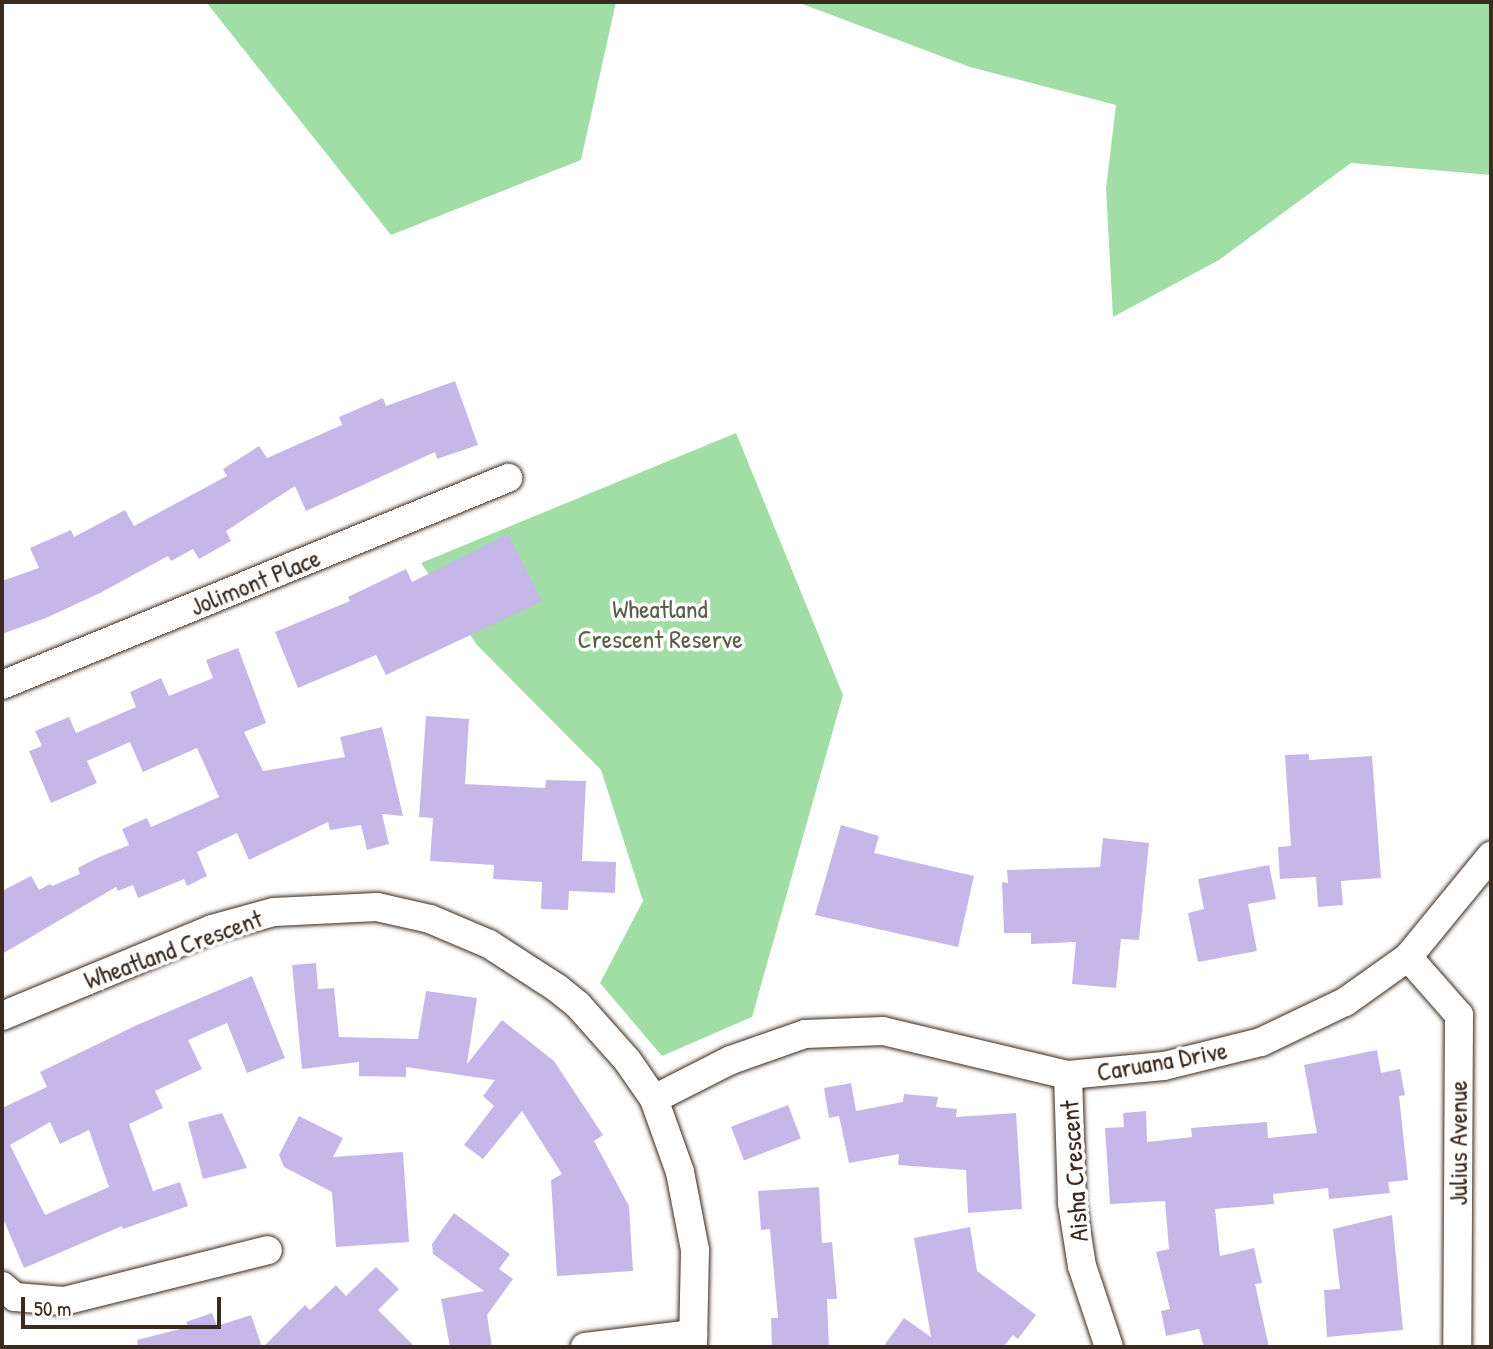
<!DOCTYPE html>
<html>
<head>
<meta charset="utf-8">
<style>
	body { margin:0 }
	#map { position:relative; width:1493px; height:1349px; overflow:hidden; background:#fff; font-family:"Patrick Hand",sans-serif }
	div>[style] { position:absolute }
	.green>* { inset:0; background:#a1dea5 }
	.building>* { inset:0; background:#c5b8e9; transform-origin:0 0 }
	.roads { filter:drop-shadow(0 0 2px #3b2a1e) drop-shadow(0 0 2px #3b2a1e) }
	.street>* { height:28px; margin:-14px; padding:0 14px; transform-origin:14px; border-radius:14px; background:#fff }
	span { translate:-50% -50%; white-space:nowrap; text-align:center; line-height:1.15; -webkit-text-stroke:7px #fff; paint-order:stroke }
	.street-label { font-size:26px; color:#3b2a1e }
	.park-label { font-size:26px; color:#5a6046 }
	.frame { position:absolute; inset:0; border:4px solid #3b2a1e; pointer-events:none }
	.scale { position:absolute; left:21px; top:1297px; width:200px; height:32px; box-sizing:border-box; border:4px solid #3b2a1e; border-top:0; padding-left:9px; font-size:21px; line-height:24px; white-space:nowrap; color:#3b2a1e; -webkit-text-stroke:5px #fff; paint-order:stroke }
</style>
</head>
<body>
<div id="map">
	<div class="green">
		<i style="clip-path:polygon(206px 2px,616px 2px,581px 160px,391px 235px)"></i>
		<i style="clip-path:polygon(797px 2px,1491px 2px,1491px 175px,1351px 163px,1219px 260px,1113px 317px,1106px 188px,1116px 105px,970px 67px)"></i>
		<i style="clip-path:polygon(736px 433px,843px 695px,752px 1017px,662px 1056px,600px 983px,643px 901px,601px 770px,477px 645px,421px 563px)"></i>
	</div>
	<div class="building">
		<i style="clip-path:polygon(455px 381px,478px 445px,437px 459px,435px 452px,306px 511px,295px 486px,226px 531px,231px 541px,199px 559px,193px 549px,171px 561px,168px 556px,100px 593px,46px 618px,2px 634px,2px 581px,39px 568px,30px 548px,71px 530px,74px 537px,125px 510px,134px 526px,227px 476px,223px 469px,259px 446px,267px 458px,342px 425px,339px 417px,383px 398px,386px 406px)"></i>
		<i style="clip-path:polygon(508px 534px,542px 601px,386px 675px,376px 655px,298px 688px,275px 632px,350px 601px,348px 597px,406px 569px,412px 582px)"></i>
		<i style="clip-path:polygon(238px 648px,266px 723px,244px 732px,263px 771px,345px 757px,340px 737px,382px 727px,403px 816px,382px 814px,389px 844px,367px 850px,361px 825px,330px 830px,328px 822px,249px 860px,237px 833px,197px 852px,207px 876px,187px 886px,184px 879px,138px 898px,133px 885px,118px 891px,116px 887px,2px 954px,2px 891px,31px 876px,39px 890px,50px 884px,52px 886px,80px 874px,78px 868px,97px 858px,129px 845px,122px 829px,147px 818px,151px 827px,219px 797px,197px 748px,143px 772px,130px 742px,87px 761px,97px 783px,51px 803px,29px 751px,42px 746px,35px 731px,69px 717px,76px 733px,136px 707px,130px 692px,161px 678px,169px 696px,213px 678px,206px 660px)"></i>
		<i style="clip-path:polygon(426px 716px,469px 719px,465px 784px,545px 788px,546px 780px,586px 781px,582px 861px,616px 862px,615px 893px,569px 891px,568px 910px,541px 909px,542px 882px,493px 879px,494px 865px,430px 861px,433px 818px,419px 817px)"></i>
		<i style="clip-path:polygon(1309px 754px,1309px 760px,1372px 756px,1381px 878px,1341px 881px,1343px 905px,1318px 907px,1316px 877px,1280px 879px,1278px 847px,1291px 846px,1285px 755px)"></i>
		<i style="clip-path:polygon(841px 825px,879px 836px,874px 853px,974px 876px,958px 947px,815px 915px)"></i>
		<i style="clip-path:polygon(1103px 838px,1149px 843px,1139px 940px,1121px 939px,1116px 988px,1072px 984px,1076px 942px,1031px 944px,1031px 933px,1004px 933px,1002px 882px,1008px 883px,1007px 870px,1100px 867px)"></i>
		<i style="clip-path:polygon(1269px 865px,1276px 899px,1248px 904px,1257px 951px,1198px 962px,1188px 913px,1204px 909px,1198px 879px)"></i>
		<i style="clip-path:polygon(316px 963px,318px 989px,334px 988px,339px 1037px,418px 1039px,426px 991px,477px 998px,467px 1064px,502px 1020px,554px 1061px,603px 1135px,594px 1141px,629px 1206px,633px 1271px,557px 1276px,551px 1180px,562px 1174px,522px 1111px,483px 1159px,464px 1145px,494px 1106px,483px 1096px,495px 1080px,406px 1067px,406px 1077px,359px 1076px,359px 1062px,302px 1069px,292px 965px)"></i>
		<i style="clip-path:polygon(evenodd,252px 976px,285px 1058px,247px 1073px,227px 1023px,188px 1040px,202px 1069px,155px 1091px,163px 1108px,129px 1124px,153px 1191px,180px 1182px,188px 1206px,123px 1229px,122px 1226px,24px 1268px,2px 1216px,2px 1108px,47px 1087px,40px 1072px,137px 1025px,252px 976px,50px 1122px,60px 1144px,89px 1130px,109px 1187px,45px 1215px,10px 1145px,50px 1122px)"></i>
		<i style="clip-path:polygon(1377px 1050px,1381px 1073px,1400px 1069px,1405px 1095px,1399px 1096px,1408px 1180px,1388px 1182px,1390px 1193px,1329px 1199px,1328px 1188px,1273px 1194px,1274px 1204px,1215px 1209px,1220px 1256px,1254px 1248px,1262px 1283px,1255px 1284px,1269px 1347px,1204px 1347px,1199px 1329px,1166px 1336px,1161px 1311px,1170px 1309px,1156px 1252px,1169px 1249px,1165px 1201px,1110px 1204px,1105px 1128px,1124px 1127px,1123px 1113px,1146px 1111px,1147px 1142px,1192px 1137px,1191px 1128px,1267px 1122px,1268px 1138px,1317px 1133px,1304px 1065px)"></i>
		<i style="clip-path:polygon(851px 1083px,856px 1111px,903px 1102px,904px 1094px,938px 1097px,936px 1107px,957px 1109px,956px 1117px,1016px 1113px,1022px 1209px,968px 1213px,966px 1170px,898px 1165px,899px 1154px,849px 1163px,839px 1116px,829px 1118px,824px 1088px)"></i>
		<i style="left:788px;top:1105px;width:36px;height:61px;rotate:69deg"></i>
		<i style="clip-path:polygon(222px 1113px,247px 1168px,203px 1179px,188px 1122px)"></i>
		<i style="clip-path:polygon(299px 1116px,343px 1138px,333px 1157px,403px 1152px,409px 1242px,336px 1247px,332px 1192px,284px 1167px,279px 1155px)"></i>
		<i style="clip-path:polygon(819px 1187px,822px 1243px,832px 1242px,837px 1299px,827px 1299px,829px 1347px,772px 1347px,771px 1318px,778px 1318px,770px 1229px,761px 1230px,758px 1191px)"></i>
		<i style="clip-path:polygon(454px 1213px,510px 1254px,499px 1269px,513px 1279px,487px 1315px,492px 1347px,450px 1347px,441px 1299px,484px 1291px,433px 1254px,432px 1244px)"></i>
		<i style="clip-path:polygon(1392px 1215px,1403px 1330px,1327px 1337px,1324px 1290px,1340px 1289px,1333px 1229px)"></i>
		<i style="clip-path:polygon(970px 1227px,977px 1271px,1036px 1315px,1018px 1339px,1013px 1335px,1003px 1347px,883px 1347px,904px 1318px,931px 1337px,914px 1238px)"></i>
		<i style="clip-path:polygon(376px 1267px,399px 1289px,378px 1310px,415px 1347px,263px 1347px,305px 1305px,310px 1310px,336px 1285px,346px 1296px)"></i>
		<i style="clip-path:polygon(212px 1313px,217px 1326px,251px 1315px,262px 1347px,138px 1347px,137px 1340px,188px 1327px,186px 1322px)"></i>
	</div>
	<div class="roads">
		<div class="street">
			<i style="left:2px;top:685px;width:547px;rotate:-22.25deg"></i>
			<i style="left:1408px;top:957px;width:77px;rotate:48.7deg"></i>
			<i style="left:1459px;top:1015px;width:332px;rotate:90.3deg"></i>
			<i style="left:2px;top:1016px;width:227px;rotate:-22.5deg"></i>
			<i style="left:212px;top:929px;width:64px;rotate:-15.3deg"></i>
			<i style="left:274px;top:912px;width:103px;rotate:-2.8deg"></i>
			<i style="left:377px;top:907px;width:54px;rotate:12.8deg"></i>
			<i style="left:430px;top:919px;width:64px;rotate:23deg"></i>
			<i style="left:489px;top:944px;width:81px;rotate:32.9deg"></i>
			<i style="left:557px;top:988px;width:27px;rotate:39deg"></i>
			<i style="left:578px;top:1005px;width:74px;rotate:48.3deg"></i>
			<i style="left:627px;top:1060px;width:47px;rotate:55.3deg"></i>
			<i style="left:654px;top:1099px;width:77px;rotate:70.4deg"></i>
			<i style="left:680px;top:1172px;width:79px;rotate:79.1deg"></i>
			<i style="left:695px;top:1250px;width:97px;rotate:91.2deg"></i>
			<i style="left:1068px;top:1075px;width:128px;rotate:88.2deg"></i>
			<i style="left:1072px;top:1203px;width:64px;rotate:81deg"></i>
			<i style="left:1082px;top:1266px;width:85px;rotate:71.6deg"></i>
			<i style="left:654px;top:1099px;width:86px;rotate:-26.9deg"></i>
			<i style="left:731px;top:1060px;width:78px;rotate:-19.4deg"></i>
			<i style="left:805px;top:1034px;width:78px;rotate:-2.2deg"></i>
			<i style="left:883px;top:1031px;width:190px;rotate:13.4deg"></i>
			<i style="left:1068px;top:1075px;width:96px;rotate:-5.4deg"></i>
			<i style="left:1164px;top:1066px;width:100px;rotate:-13.9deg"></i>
			<i style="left:1261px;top:1042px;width:93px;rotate:-25.5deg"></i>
			<i style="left:1345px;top:1002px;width:77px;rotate:-35.5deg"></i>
			<i style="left:1408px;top:957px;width:131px;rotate:-50.6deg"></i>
			<i style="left:2px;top:1286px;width:17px;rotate:40deg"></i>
			<i style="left:15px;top:1297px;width:49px;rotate:4.7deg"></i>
			<i style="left:64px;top:1301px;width:210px;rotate:-14deg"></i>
			<i style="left:585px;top:1347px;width:109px;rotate:-6.9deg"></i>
		</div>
	</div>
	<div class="street-label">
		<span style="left:255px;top:582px;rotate:-22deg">Jolimont Place</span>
		<span style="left:173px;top:949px;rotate:-20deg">Wheatland Crescent</span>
		<span style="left:1162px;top:1061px;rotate:-10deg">Caruana Drive</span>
		<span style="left:1458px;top:1143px;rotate:-90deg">Julius Avenue</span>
		<span style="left:1074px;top:1171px;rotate:-94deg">Aisha Crescent</span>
	</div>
	<div class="park-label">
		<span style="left:660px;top:624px">Wheatland<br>Crescent Reserve</span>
	</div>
	<div class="frame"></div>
	<div class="scale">50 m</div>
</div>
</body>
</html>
